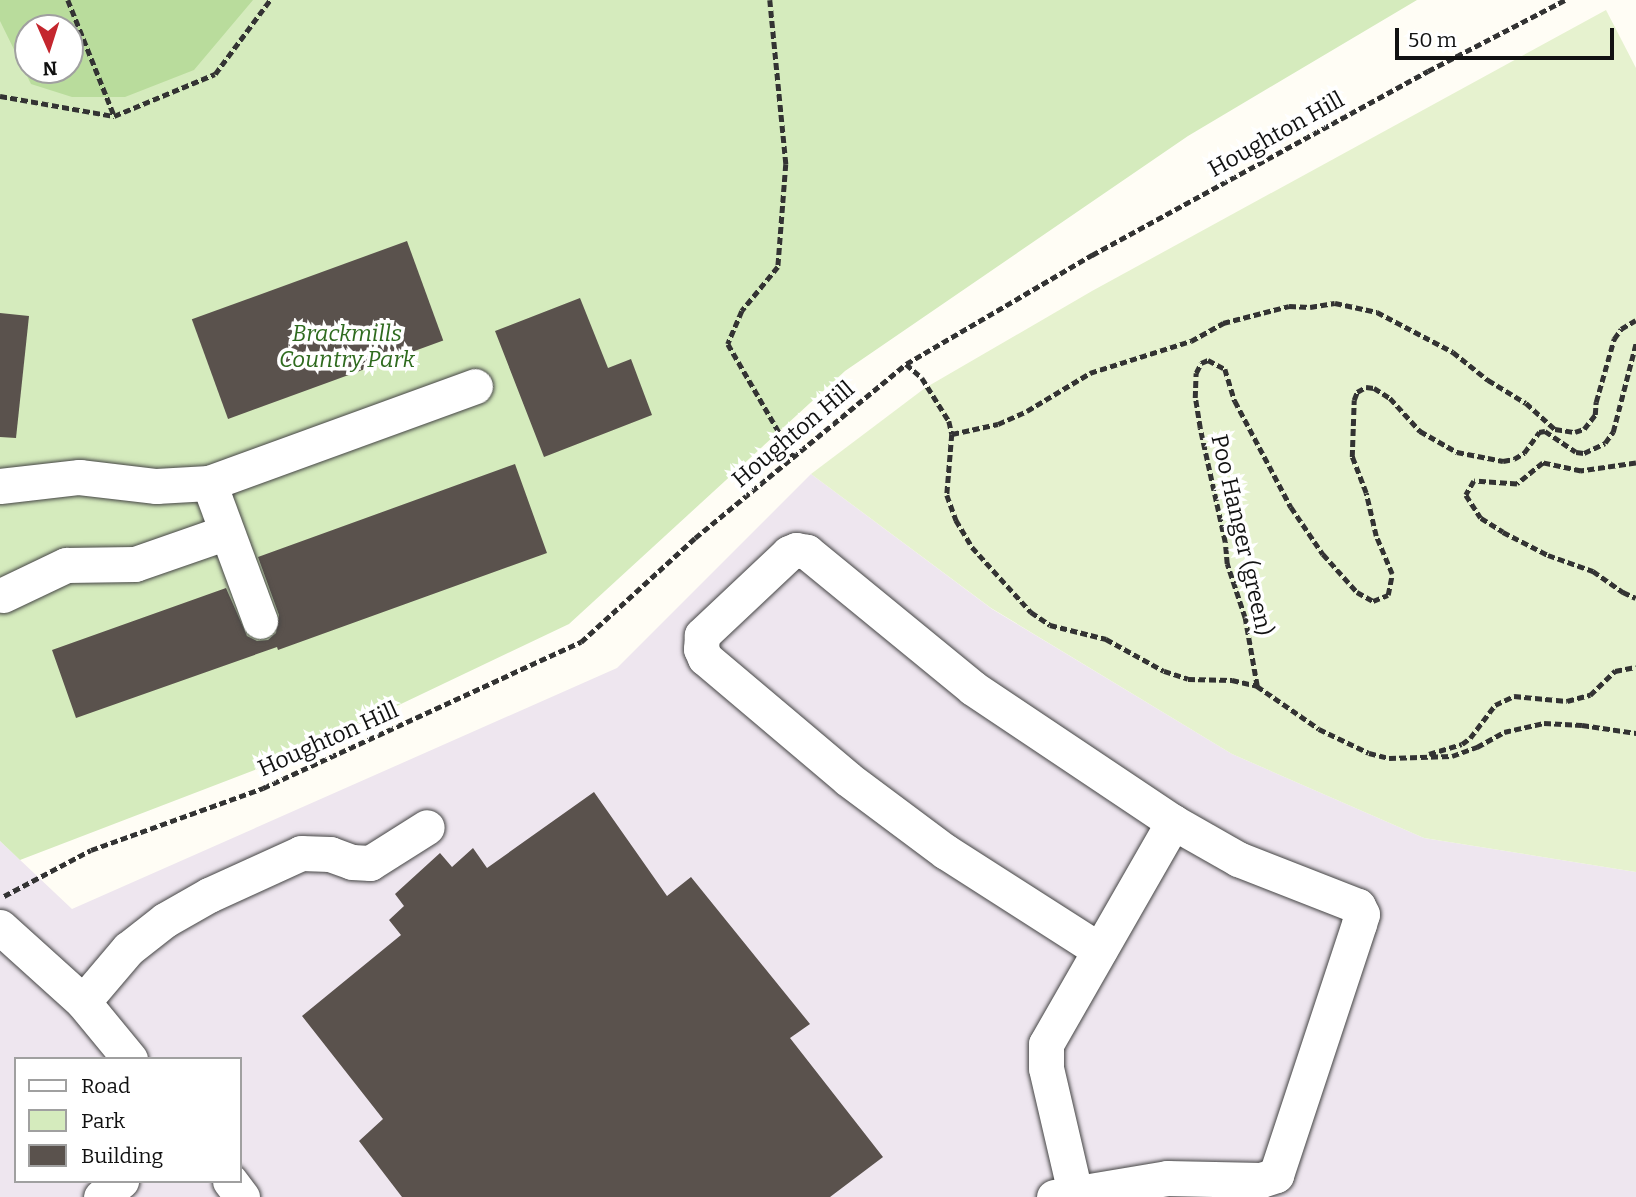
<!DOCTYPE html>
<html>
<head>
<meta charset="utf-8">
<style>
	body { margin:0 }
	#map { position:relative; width:1636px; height:1197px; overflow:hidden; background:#fffdf5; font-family:Bitter,serif }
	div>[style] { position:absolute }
	.industrial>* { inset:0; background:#eee6ef }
	.green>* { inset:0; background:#d5ebbd }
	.forest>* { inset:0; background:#b9dc9c }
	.pitch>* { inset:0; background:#e6f2cf }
	.building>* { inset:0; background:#5a524d; transform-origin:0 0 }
	.path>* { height:4.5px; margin-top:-2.25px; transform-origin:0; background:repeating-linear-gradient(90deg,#333 0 7px,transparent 0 10.5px) }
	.roads { filter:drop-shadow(0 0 2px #444) drop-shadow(0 0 2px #444) }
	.minor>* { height:35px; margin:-17.5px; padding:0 17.5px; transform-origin:17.5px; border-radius:17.5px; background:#fff }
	span { translate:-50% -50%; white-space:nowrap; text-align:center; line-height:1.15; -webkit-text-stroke:7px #fff; paint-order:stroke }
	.street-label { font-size:23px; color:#111 }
	.park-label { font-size:23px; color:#2f6b1f; font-style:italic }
	.legend { position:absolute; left:14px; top:1057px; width:228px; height:126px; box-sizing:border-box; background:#fff; border:2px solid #a0a0a0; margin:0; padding:9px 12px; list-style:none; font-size:21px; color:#111 }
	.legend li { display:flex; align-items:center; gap:14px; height:35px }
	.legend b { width:35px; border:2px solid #a0a0a0 }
	.north { position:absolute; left:14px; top:14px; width:70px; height:70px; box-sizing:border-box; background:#fff; border:2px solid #a0a0a0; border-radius:50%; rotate:177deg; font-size:19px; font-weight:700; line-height:28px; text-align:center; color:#111 }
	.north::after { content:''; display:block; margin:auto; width:24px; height:32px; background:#c4262e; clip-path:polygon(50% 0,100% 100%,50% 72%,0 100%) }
	.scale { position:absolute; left:1395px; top:28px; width:219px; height:32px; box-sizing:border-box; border:4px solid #111; border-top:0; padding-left:9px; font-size:21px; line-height:24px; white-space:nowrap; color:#111; -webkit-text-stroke:5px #fff; paint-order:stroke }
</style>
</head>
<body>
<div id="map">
	<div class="industrial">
		<i style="clip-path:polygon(evenodd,811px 474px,992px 609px,1232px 754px,1424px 838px,1636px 872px,1636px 1197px,0 1197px,0 841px,72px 909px,617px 668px,811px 474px,16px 1059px,240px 1059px,240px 1181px,16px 1181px,16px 1059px)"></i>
	</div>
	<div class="green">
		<i style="clip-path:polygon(evenodd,0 0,1417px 0,1188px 136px,845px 371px,569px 624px,294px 755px,20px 860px,0 841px,0 0,28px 28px,70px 28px,70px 70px,28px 70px,28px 28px)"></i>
	</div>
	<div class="forest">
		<i style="clip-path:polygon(evenodd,0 0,253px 0,194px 70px,125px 97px,72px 97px,31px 84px,0 21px,0 0,28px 28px,70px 28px,70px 70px,28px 70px,28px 28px)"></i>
	</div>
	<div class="pitch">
		<i style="clip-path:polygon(1606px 10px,1636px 68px,1636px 872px,1424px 838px,1232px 754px,991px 608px,811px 474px,925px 388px,1092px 291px)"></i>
	</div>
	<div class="building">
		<i style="left:407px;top:241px;width:106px;height:229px;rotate:70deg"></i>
		<i style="clip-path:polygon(580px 298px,608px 368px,631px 359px,652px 415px,544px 457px,495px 331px)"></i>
		<i style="clip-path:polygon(0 313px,29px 316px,16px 438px,0 437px)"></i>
		<i style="clip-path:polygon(515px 464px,547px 553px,278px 650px,277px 647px,76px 718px,52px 650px,226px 588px,247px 636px,257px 641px,268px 640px,276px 633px,279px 615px,258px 557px)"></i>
		<i style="clip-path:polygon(594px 792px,667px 896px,691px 877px,810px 1024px,790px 1038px,883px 1157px,830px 1197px,402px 1197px,359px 1141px,383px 1119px,302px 1016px,401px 935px,389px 920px,404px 906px,395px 894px,440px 853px,452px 867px,473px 848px,487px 868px)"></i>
	</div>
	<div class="path">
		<i style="left:68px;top:0;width:124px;rotate:68.2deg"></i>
		<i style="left:770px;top:0;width:165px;rotate:84.4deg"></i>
		<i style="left:786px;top:164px;width:103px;rotate:94.4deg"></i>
		<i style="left:778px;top:267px;width:57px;rotate:129.3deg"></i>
		<i style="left:742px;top:311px;width:36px;rotate:113deg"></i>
		<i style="left:728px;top:344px;width:129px;rotate:59.9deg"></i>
		<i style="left:0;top:96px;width:116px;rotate:10deg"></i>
		<i style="left:114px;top:116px;width:109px;rotate:-22.6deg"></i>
		<i style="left:215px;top:74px;width:92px;rotate:-53.4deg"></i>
		<i style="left:906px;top:364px;width:21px;rotate:41deg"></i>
		<i style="left:922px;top:378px;width:51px;rotate:57.9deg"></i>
		<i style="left:949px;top:421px;width:13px;rotate:77deg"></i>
		<i style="left:952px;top:434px;width:61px;rotate:94.7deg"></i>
		<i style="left:947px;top:495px;width:27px;rotate:70deg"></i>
		<i style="left:956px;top:520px;width:31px;rotate:59deg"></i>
		<i style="left:972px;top:547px;width:88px;rotate:47.8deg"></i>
		<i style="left:1031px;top:612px;width:23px;rotate:34deg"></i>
		<i style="left:1050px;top:625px;width:58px;rotate:14deg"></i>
		<i style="left:1106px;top:639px;width:66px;rotate:28.9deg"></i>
		<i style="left:1164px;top:671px;width:25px;rotate:18deg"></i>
		<i style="left:1188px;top:679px;width:44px;rotate:1.3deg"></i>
		<i style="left:1232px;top:680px;width:26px;rotate:13deg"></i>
		<i style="left:1257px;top:686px;width:75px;rotate:34.7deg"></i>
		<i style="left:1319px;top:729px;width:55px;rotate:25.6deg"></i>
		<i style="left:1369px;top:753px;width:21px;rotate:14deg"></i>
		<i style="left:1389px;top:758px;width:63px;rotate:-1.8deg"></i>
		<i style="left:1452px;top:756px;width:27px;rotate:-20deg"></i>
		<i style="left:1477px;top:747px;width:31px;rotate:-29deg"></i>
		<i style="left:1504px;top:732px;width:41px;rotate:-12.7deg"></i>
		<i style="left:1544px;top:723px;width:38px;rotate:3deg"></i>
		<i style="left:1582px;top:725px;width:55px;rotate:8.4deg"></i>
		<i style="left:952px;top:434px;width:47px;rotate:-12.3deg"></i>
		<i style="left:998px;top:424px;width:32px;rotate:-24deg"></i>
		<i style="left:1027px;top:411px;width:74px;rotate:-31.1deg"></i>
		<i style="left:1090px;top:373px;width:106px;rotate:-17.6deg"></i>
		<i style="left:1191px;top:341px;width:37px;rotate:-29deg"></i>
		<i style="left:1223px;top:323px;width:68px;rotate:-14.4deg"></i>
		<i style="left:1289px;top:306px;width:21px;rotate:3deg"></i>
		<i style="left:1310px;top:307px;width:25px;rotate:-9deg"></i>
		<i style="left:1335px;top:303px;width:43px;rotate:12.1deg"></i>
		<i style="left:1377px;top:312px;width:86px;rotate:27.8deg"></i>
		<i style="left:1453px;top:352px;width:45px;rotate:38.7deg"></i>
		<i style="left:1488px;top:380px;width:44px;rotate:31.2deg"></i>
		<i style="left:1526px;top:403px;width:39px;rotate:42deg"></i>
		<i style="left:1555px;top:429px;width:20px;rotate:9deg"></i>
		<i style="left:1575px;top:432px;width:9px;rotate:-18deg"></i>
		<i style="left:1584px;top:429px;width:18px;rotate:-52deg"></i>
		<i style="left:1595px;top:415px;width:13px;rotate:-86deg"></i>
		<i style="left:1596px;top:402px;width:66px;rotate:-74.1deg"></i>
		<i style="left:1614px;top:339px;width:12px;rotate:-55deg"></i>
		<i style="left:1621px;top:329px;width:17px;rotate:-31deg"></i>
		<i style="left:1636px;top:463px;width:56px;rotate:171.7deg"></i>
		<i style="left:1581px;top:471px;width:39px;rotate:-168deg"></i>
		<i style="left:1543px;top:463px;width:33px;rotate:141deg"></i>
		<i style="left:1517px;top:484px;width:43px;rotate:-176deg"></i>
		<i style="left:1474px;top:481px;width:16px;rotate:120deg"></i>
		<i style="left:1466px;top:495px;width:27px;rotate:57deg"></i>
		<i style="left:1481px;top:518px;width:26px;rotate:32deg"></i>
		<i style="left:1503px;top:532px;width:51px;rotate:27.1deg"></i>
		<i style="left:1548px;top:555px;width:48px;rotate:19.6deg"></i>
		<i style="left:1593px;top:571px;width:37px;rotate:35deg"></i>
		<i style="left:1623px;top:592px;width:14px;rotate:25deg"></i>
		<i style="left:1257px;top:686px;width:69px;rotate:-100deg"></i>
		<i style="left:1245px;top:618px;width:57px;rotate:-108.4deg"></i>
		<i style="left:1227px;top:564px;width:22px;rotate:-95deg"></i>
		<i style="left:1225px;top:542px;width:117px;rotate:-102.4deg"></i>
		<i style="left:1200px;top:428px;width:30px;rotate:-99deg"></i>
		<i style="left:1195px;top:398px;width:25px;rotate:-88deg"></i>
		<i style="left:1196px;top:373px;width:11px;rotate:-63deg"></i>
		<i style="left:1201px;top:363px;width:8px;rotate:-23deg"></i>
		<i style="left:1208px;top:360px;width:19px;rotate:28deg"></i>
		<i style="left:1225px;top:369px;width:34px;rotate:73deg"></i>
		<i style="left:1235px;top:401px;width:120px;rotate:62.2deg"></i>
		<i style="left:1291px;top:507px;width:57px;rotate:55.8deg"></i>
		<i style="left:1323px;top:554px;width:51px;rotate:48.2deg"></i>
		<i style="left:1357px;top:592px;width:18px;rotate:29deg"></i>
		<i style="left:1373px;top:601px;width:16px;rotate:-22deg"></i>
		<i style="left:1388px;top:595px;width:21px;rotate:-79deg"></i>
		<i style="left:1392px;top:574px;width:41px;rotate:-112.8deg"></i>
		<i style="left:1376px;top:536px;width:44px;rotate:-103.1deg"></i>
		<i style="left:1366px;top:493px;width:39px;rotate:-111deg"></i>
		<i style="left:1352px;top:457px;width:57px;rotate:-88deg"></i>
		<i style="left:1354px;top:400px;width:9px;rotate:-69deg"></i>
		<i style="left:1357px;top:392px;width:10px;rotate:-29deg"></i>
		<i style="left:1366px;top:387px;width:8px;rotate:7deg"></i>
		<i style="left:1374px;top:388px;width:19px;rotate:32deg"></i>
		<i style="left:1390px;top:398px;width:45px;rotate:47.7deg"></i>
		<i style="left:1420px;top:431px;width:43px;rotate:29.6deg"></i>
		<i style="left:1457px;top:452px;width:47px;rotate:11.1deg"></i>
		<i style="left:1503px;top:461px;width:11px;rotate:-10deg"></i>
		<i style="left:1514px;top:459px;width:12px;rotate:-31deg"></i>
		<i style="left:1524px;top:453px;width:26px;rotate:-54deg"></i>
		<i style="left:1539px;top:432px;width:6px;rotate:-9deg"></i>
		<i style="left:1545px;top:431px;width:37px;rotate:34deg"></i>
		<i style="left:1576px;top:452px;width:8px;rotate:7deg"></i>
		<i style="left:1584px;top:453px;width:23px;rotate:-25deg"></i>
		<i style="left:1605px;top:443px;width:14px;rotate:-54deg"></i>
		<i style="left:1613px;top:432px;width:92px;rotate:-75.5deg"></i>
		<i style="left:1429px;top:754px;width:34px;rotate:-17deg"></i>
		<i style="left:1462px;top:744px;width:10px;rotate:-37deg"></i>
		<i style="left:1470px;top:738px;width:41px;rotate:-52.9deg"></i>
		<i style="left:1495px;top:705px;width:21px;rotate:-25deg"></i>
		<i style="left:1514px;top:696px;width:53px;rotate:5.4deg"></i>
		<i style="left:1567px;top:701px;width:24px;rotate:-15deg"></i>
		<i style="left:1590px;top:695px;width:35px;rotate:-44deg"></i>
		<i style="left:1615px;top:671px;width:21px;rotate:-11deg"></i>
		<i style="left:4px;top:896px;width:98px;rotate:-27.9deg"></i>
		<i style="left:91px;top:850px;width:183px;rotate:-19.8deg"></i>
		<i style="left:263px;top:788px;width:350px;rotate:-24.7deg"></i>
		<i style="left:581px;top:642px;width:154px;rotate:-42.4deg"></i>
		<i style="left:695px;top:538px;width:273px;rotate:-39.5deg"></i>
		<i style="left:906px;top:364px;width:216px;rotate:-30.4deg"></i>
		<i style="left:1092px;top:255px;width:383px;rotate:-28.7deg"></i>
		<i style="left:1428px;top:71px;width:154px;rotate:-27.4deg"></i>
	</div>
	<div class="roads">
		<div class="minor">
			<i style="left:209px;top:483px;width:147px;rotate:69.7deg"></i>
			<i style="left:0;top:486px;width:80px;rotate:-6.5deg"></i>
			<i style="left:79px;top:477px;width:78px;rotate:6.7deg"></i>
			<i style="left:156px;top:486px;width:53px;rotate:-3.2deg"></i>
			<i style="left:209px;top:483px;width:283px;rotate:-20deg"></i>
			<i style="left:3px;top:595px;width:70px;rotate:-25.5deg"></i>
			<i style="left:66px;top:565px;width:69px;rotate:-0.8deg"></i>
			<i style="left:135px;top:564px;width:97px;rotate:-19.2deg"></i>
			<i style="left:0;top:927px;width:112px;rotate:42.1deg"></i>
			<i style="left:83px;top:1002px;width:74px;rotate:50.5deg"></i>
			<i style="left:83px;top:1002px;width:70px;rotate:-49.7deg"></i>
			<i style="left:128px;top:949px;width:47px;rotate:-38.1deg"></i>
			<i style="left:165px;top:920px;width:51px;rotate:-29.6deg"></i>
			<i style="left:209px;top:895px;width:101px;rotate:-24.5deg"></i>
			<i style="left:301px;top:853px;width:29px;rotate:2deg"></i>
			<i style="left:330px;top:854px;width:23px;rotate:20deg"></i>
			<i style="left:352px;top:862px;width:18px;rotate:3deg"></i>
			<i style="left:370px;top:863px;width:67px;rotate:-32.3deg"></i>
			<i style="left:230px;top:1181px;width:20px;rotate:53deg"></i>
			<i style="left:101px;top:1197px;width:26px;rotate:-39deg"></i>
			<i style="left:1054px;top:1197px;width:115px;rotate:-9.5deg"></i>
			<i style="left:1167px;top:1178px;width:94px;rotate:1.2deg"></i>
			<i style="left:1261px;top:1180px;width:16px;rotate:-18deg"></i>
			<i style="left:1276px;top:1175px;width:264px;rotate:-71.7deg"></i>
			<i style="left:1359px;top:924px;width:10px;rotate:-73deg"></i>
			<i style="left:1362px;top:914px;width:9px;rotate:-117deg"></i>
			<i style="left:1358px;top:906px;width:129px;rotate:-158.6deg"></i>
			<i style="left:1238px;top:859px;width:75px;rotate:-150.4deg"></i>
			<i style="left:1076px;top:1197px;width:132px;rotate:-103.1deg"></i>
			<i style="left:1046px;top:1068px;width:24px;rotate:-90deg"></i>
			<i style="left:1046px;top:1044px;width:256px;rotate:-60.2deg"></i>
			<i style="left:1173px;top:822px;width:241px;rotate:-146.2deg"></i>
			<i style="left:973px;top:688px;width:215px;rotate:-140.7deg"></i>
			<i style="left:807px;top:552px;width:11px;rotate:-170deg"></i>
			<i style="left:796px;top:550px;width:8px;rotate:157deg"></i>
			<i style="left:789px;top:553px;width:120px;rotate:136.7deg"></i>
			<i style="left:702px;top:635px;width:14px;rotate:94deg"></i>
			<i style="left:701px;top:649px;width:10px;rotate:66deg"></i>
			<i style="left:705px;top:658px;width:187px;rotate:40.2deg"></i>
			<i style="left:848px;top:779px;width:122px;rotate:36.7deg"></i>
			<i style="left:946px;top:852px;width:182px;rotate:32.6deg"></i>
		</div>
	</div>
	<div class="street-label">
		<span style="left:1276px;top:134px;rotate:-29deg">Houghton Hill</span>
		<span style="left:793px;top:434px;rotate:-40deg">Houghton Hill</span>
		<span style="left:1242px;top:535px;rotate:77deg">Poo Hanger (green)</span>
		<span style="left:328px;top:739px;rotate:-24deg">Houghton Hill</span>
	</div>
	<div class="park-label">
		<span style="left:347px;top:346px">Brackmills<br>Country Park</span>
	</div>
	<ul class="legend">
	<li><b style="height:9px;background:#fff"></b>Road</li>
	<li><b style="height:19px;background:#d5ebbd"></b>Park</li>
	<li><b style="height:19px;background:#5a524d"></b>Building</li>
	</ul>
	<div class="north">N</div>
	<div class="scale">50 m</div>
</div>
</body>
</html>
